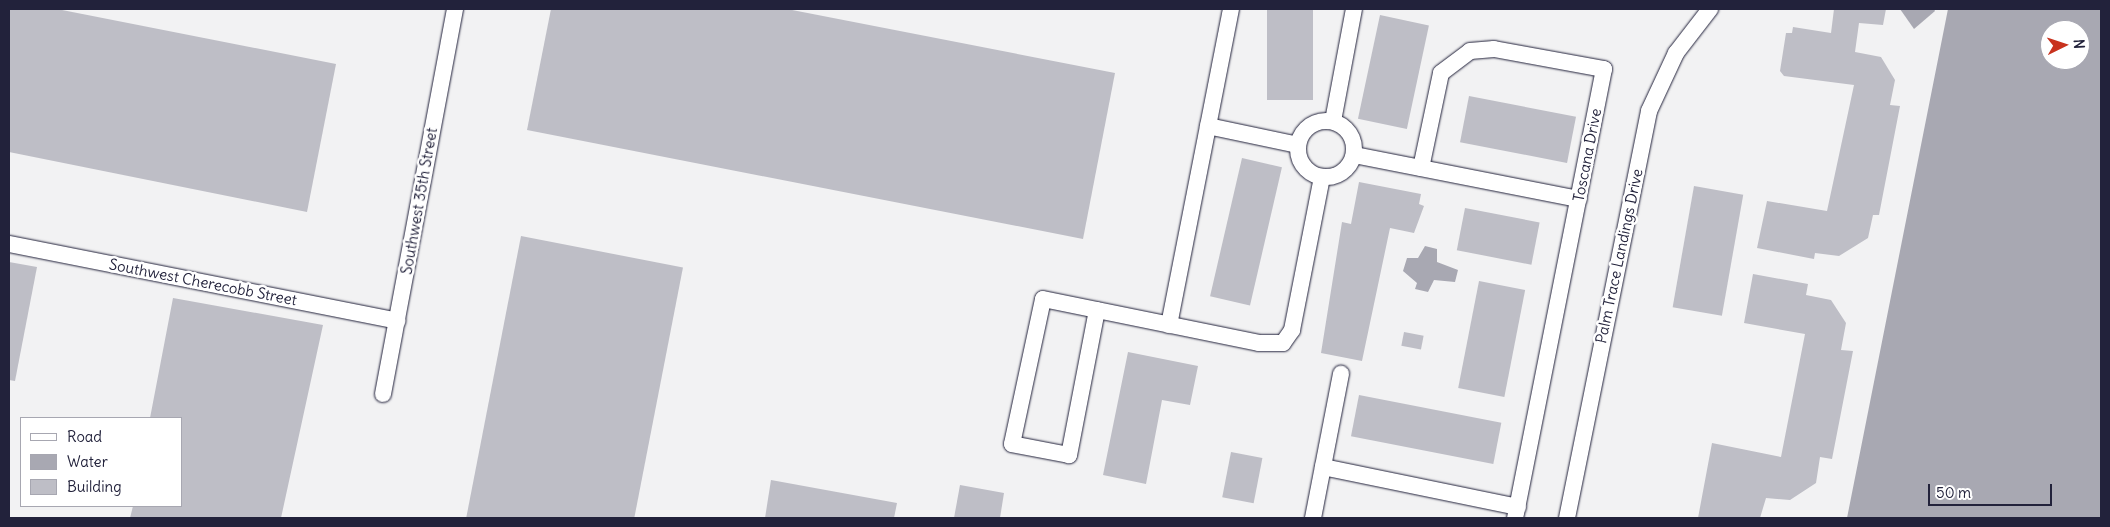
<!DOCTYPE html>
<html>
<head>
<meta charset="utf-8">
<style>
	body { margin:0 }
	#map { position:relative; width:2110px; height:527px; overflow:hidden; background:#f2f2f3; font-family:Delius,sans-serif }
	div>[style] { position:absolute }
	.water>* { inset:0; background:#a8a8b2 }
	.building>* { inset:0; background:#bebec6; transform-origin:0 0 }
	.roads { filter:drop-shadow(0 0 1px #22223b) drop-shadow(0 0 1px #22223b) }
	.street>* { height:16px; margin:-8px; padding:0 8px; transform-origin:8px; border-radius:8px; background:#fff }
	.street>.ring { margin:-8px; padding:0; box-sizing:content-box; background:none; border:16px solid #fff; border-radius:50% }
	span { translate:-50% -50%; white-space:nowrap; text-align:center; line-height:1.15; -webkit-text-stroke:5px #fff; paint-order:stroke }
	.street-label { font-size:15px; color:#22223b }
	.frame { position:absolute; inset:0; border:10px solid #22223b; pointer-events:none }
	.legend { position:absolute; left:20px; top:417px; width:162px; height:90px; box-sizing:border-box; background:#fff; border:1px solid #a7a7b1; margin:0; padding:6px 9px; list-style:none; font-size:15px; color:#22223b }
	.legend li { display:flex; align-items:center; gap:10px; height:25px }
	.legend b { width:25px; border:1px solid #a7a7b1 }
	.north { position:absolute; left:2040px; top:20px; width:50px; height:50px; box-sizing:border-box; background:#fff; border:1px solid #a7a7b1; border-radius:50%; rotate:86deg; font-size:14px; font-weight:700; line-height:20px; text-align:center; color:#22223b }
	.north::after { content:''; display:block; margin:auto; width:18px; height:22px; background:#c8321e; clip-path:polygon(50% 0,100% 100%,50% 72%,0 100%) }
	.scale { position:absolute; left:1928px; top:484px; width:124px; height:22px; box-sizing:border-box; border:2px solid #22223b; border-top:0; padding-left:6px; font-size:15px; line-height:18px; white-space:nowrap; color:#22223b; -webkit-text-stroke:4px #fff; paint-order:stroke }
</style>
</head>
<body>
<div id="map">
	<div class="water">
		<i style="clip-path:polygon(1900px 9px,1934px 9px,1935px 11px,1914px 29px)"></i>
		<i style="clip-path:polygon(evenodd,1948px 9px,2101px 9px,2101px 518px,1847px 518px,1948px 9px,2050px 30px,2080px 30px,2080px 60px,2050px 60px,2050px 30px)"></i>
		<i style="clip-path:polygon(1425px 246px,1437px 249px,1437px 262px,1458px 270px,1455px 282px,1434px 280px,1428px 292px,1415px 289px,1417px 283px,1403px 271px,1407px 258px,1418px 258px)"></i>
	</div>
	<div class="building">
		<i style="clip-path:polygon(9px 9px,57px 9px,336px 64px,307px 212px,9px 152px)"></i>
		<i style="clip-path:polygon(551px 9px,787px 9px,1115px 73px,1083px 239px,527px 130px)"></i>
		<i style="left:1267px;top:9px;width:46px;height:91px"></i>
		<i style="clip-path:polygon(1834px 9px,1886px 9px,1883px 25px,1859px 23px,1855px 52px,1881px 57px,1895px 80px,1890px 105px,1900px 106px,1879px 215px,1873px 215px,1868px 238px,1839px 256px,1815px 253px,1814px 259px,1757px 248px,1767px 201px,1827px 211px,1854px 85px,1784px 76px,1780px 71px,1786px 33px,1792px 33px,1793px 27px,1831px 33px)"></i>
		<i style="left:1380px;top:15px;width:50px;height:106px;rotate:12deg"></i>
		<i style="left:1469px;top:96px;width:109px;height:47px;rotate:11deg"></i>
		<i style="left:1242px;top:158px;width:41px;height:142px;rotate:13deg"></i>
		<i style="clip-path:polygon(1359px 182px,1421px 194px,1419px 204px,1424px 206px,1414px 233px,1390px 228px,1362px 361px,1321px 353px,1342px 222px,1351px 224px)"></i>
		<i style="left:1694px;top:186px;width:50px;height:123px;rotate:10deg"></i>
		<i style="left:1465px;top:208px;width:76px;height:43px;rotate:11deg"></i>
		<i style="left:521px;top:236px;width:165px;height:287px;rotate:11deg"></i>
		<i style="clip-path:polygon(9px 262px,37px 267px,15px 381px,9px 380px)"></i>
		<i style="clip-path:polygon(1753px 274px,1808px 284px,1806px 295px,1831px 300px,1846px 323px,1841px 350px,1853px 351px,1832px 459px,1820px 457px,1816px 483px,1790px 500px,1766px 498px,1760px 518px,1698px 518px,1712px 443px,1781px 457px,1805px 334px,1744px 323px)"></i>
		<i style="left:1479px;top:281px;width:47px;height:109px;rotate:11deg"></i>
		<i style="clip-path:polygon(173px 298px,323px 325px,281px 518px,130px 518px,133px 506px,181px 506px,181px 418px,150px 418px)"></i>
		<i style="left:1404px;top:332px;width:20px;height:14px;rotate:11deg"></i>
		<i style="clip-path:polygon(1128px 352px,1198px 366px,1190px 405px,1162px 400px,1146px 484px,1103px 475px)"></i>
		<i style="left:1359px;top:395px;width:145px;height:42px;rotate:11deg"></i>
		<i style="left:1231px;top:452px;width:32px;height:46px;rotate:11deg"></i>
		<i style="clip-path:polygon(771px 480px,897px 503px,894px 518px,765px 518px)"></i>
		<i style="clip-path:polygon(960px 485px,1004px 493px,1000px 518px,954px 518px)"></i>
	</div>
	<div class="roads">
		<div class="street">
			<i style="left:1333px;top:121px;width:114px;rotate:-79.4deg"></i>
			<i class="ring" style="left:1298px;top:121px;width:40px;height:40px"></i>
			<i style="left:1208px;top:126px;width:92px;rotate:11.9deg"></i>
			<i style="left:1354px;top:155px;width:229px;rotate:11.1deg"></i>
			<i style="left:1421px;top:168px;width:97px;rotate:-78.1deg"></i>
			<i style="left:1441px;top:73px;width:36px;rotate:-37deg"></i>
			<i style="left:1470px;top:51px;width:24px;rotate:-5deg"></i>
			<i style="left:1494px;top:49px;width:112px;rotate:10.3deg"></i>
			<i style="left:1604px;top:69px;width:458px;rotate:101.2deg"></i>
			<i style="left:9px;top:244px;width:396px;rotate:11.2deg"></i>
			<i style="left:1097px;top:310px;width:148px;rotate:100.9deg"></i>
			<i style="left:1069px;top:455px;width:58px;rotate:-169.1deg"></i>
			<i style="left:1012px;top:444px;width:148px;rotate:-77.9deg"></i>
			<i style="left:1043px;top:299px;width:220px;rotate:11.5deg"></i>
			<i style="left:1259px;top:343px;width:24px"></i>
			<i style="left:1283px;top:343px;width:16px;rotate:-55deg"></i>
			<i style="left:1292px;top:330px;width:156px;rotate:-78.9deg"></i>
			<i style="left:1169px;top:325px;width:322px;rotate:-78.9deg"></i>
			<i style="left:383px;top:394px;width:392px;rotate:-79.4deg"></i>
			<i style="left:1323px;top:467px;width:199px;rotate:11.6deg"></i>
			<i style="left:1313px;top:518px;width:147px;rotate:-79deg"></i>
			<i style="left:1567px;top:518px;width:415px;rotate:-78.6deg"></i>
			<i style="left:1649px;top:111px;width:64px;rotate:-65deg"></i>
			<i style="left:1676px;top:53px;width:56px;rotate:-52.3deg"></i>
		</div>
	</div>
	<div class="street-label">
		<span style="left:1587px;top:155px;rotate:-79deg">Toscana Drive</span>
		<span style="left:419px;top:201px;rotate:-80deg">Southwest 35th Street</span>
		<span style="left:1619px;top:256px;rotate:-78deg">Palm Trace Landings Drive</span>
		<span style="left:203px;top:282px;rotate:11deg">Southwest Cherecobb Street</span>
	</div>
	<div class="frame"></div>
	<ul class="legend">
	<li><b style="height:6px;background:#fff"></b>Road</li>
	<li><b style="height:14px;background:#a8a8b2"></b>Water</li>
	<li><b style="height:14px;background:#bebec6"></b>Building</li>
	</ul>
	<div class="north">N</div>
	<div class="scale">50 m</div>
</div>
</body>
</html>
